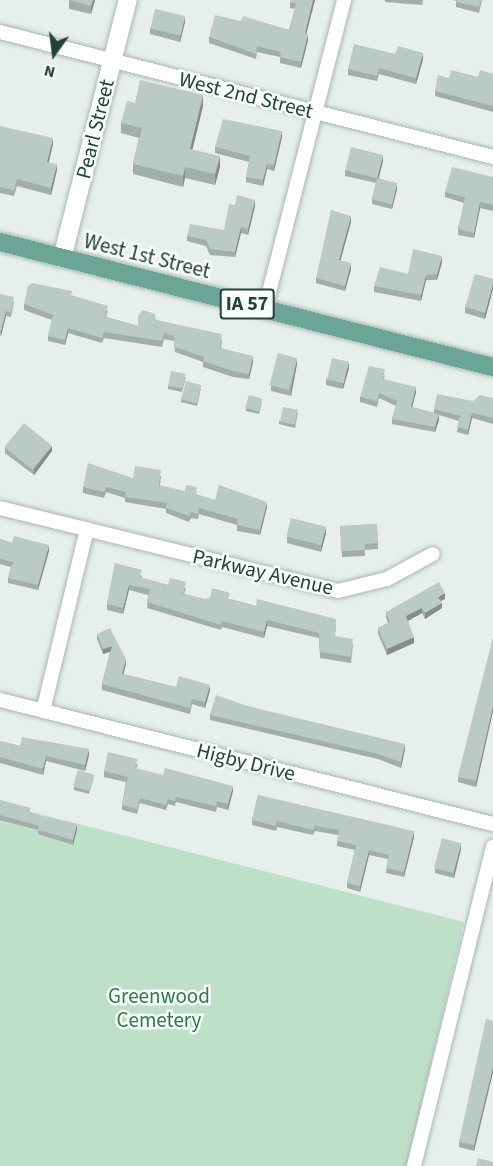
<!DOCTYPE html>
<html>
<head>
<meta charset="utf-8">
<style>
	body { margin:0 }
	#map { position:relative; width:493px; height:1166px; overflow:hidden; background:#e6efeb; font-family:"Source Sans 3",sans-serif }
	div>[style] { position:absolute }
	.green>* { inset:0; background:#bfe0c8 }
	.roads { filter:drop-shadow(0 0 2px #a8b8b2) drop-shadow(0 0 2px #a8b8b2) }
	.street>* { height:14px; margin:-7px; padding:0 7px; transform-origin:7px; border-radius:7px; background:#fff }
	.secondary>* { height:18px; margin:-9px; padding:0 9px; transform-origin:9px; border-radius:9px; background:#fff }
	.primary>* { height:18px; margin:-9px; padding:0 9px; transform-origin:9px; border-radius:9px; background:#6aa596 }
	.wall>* { inset:0; background:#a1aea9 }
	.shaded-wall>* { inset:0; background:#838d89 }
	.building>* { inset:0; background:#bbcac4; transform-origin:0 0 }
	span { translate:-50% -50%; white-space:nowrap; text-align:center; line-height:1.15; -webkit-text-stroke:5px #f7fbf9; paint-order:stroke }
	.shield-label span { padding:2px 4px; background:#f7fbf9; border:2px solid; border-radius:4px; -webkit-text-stroke-width:0 }
	.shield-label { font-size:20px; color:#24423a; font-weight:700 }
	.street-label { font-size:21px; color:#24423a }
	.park-label { font-size:21px; color:#2d7a4b }
	.north { position:absolute; left:24px; top:24px; width:60px; height:60px; -webkit-text-stroke:4px #f7fbf9; paint-order:stroke; rotate:194deg; font-size:16px; font-weight:700; line-height:24px; text-align:center; color:#24423a }
	.north::after { content:''; display:block; margin:auto; width:21px; height:27px; background:#24423a; clip-path:polygon(50% 0,100% 100%,50% 72%,0 100%) }
</style>
</head>
<body>
<div id="map">
	<div class="green">
		<i style="clip-path:polygon(0 804px,464px 922px,407px 1166px,0 1166px)"></i>
	</div>
	<div class="roads">
		<div class="street">
			<i style="left:0;top:32px;width:509px;rotate:14.23deg"></i>
			<i style="left:265px;top:308px;width:318px;rotate:-75.6deg"></i>
			<i style="left:0;top:508px;width:348px;rotate:13.8deg"></i>
			<i style="left:338px;top:591px;width:50px;rotate:-13.8deg"></i>
			<i style="left:387px;top:579px;width:52px;rotate:-28.5deg"></i>
			<i style="left:0;top:700px;width:508px;rotate:14.12deg"></i>
			<i style="left:43px;top:711px;width:187px;rotate:-76.4deg"></i>
			<i style="left:414px;top:1166px;width:329px;rotate:-76.1deg"></i>
		</div>
		<div class="secondary">
			<i style="left:62px;top:258px;width:266px;rotate:-75.7deg"></i>
		</div>
		<div class="primary">
			<i style="left:0;top:242px;width:509px;rotate:14.23deg"></i>
		</div>
	</div>
	<div class="wall">
		<i style="clip-path:polygon(69px 0,95px 0,91px 14px,69px 9px)"></i>
		<i style="clip-path:polygon(290px 0,315px 0,306px 34px,308px 40px,301px 68px,280px 63px,280px 57px,257px 52px,256px 59px,209px 43px,209px 37px,241px 21px,289px 30px,295px 9px,290px 8px)"></i>
		<i style="clip-path:polygon(385px 0,423px 0,422px 5px,385px 2px)"></i>
		<i style="clip-path:polygon(453px 0,482px 0,479px 13px,456px 7px,456px 1px)"></i>
		<i style="clip-path:polygon(185px 22px,180px 42px,150px 34px,150px 28px)"></i>
		<i style="clip-path:polygon(395px 54px,423px 59px,416px 84px,379px 74px,377px 81px,348px 75px,348px 69px)"></i>
		<i style="clip-path:polygon(493px 74px,493px 112px,435px 96px,435px 91px,449px 78px,478px 77px)"></i>
		<i style="clip-path:polygon(135px 103px,203px 106px,192px 150px,220px 167px,215px 185px,185px 178px,183px 187px,133px 174px,133px 164px,139px 138px,121px 133px,121px 123px)"></i>
		<i style="clip-path:polygon(0 126px,53px 144px,49px 162px,57px 170px,51px 195px,17px 186px,14px 196px,0 193px)"></i>
		<i style="clip-path:polygon(282px 137px,274px 171px,267px 169px,263px 186px,246px 182px,246px 177px,249px 162px,215px 153px,215px 147px)"></i>
		<i style="clip-path:polygon(383px 161px,379px 178px,397px 189px,392px 209px,372px 204px,372px 199px,376px 183px,345px 176px,345px 170px)"></i>
		<i style="clip-path:polygon(493px 177px,493px 211px,480px 208px,474px 238px,458px 235px,458px 229px,464px 203px,445px 197px,445px 192px)"></i>
		<i style="clip-path:polygon(235px 205px,255px 206px,248px 235px,241px 233px,235px 257px,210px 255px,206px 246px,187px 241px,187px 236px,224px 230px)"></i>
		<i style="clip-path:polygon(351px 222px,340px 261px,351px 269px,345px 291px,316px 283px,316px 278px)"></i>
		<i style="clip-path:polygon(442px 262px,437px 280px,426px 280px,421px 301px,374px 292px,374px 286px)"></i>
		<i style="clip-path:polygon(493px 279px,493px 289px,485px 319px,465px 313px,465px 307px)"></i>
		<i style="clip-path:polygon(0 294px,14px 302px,11px 317px,6px 316px,1px 336px,0 335px)"></i>
		<i style="clip-path:polygon(72px 296px,108px 311px,106px 317px,138px 326px,156px 320px,222px 340px,221px 348px,253px 362px,249px 379px,233px 377px,203px 367px,203px 362px,175px 352px,174px 341px,164px 339px,162px 347px,104px 338px,102px 343px,68px 333px,65px 345px,48px 341px,48px 336px,52px 320px,24px 310px,24px 304px)"></i>
		<i style="clip-path:polygon(297px 364px,291px 396px,271px 391px,271px 385px)"></i>
		<i style="clip-path:polygon(349px 368px,343px 389px,326px 385px,326px 379px)"></i>
		<i style="clip-path:polygon(385px 375px,384px 379px,416px 392px,412px 407px,434px 413px,434px 409px,493px 398px,493px 424px,472px 418px,468px 435px,457px 432px,459px 421px,439px 415px,439px 420px,435px 432px,392px 424px,392px 419px,396px 406px,379px 398px,377px 407px,360px 402px,360px 397px)"></i>
		<i style="clip-path:polygon(186px 377px,182px 392px,168px 389px,168px 386px)"></i>
		<i style="clip-path:polygon(201px 388px,197px 406px,181px 402px,181px 399px)"></i>
		<i style="clip-path:polygon(262px 402px,259px 414px,246px 411px,246px 408px)"></i>
		<i style="clip-path:polygon(298px 413px,295px 428px,279px 424px,279px 421px)"></i>
		<i style="clip-path:polygon(5px 447px,52px 451px,34px 475px,5px 453px)"></i>
		<i style="clip-path:polygon(161px 476px,160px 486px,215px 500px,267px 507px,260px 535px,237px 531px,237px 525px,199px 514px,198px 519px,191px 518px,189px 522px,166px 513px,166px 509px,125px 502px,125px 498px,106px 492px,104px 498px,83px 493px,83px 487px,133px 478px)"></i>
		<i style="clip-path:polygon(377px 524px,378px 549px,365px 550px,365px 556px,342px 557px,340px 526px)"></i>
		<i style="clip-path:polygon(326px 533px,321px 552px,287px 543px,287px 537px)"></i>
		<i style="clip-path:polygon(0 539px,12px 543px,49px 551px,38px 590px,8px 583px,8px 578px,11px 567px,0 564px)"></i>
		<i style="clip-path:polygon(115px 563px,142px 576px,141px 578px,168px 585px,186px 588px,184px 594px,204px 599px,230px 599px,256px 606px,336px 625px,335px 636px,353px 644px,351px 663px,320px 658px,319px 638px,267px 626px,264px 638px,222px 627px,221px 630px,147px 608px,148px 595px,129px 590px,123px 614px,107px 610px,107px 604px)"></i>
		<i style="clip-path:polygon(445px 599px,441px 601px,442px 608px,425px 619px,422px 613px,408px 621px,414px 643px,387px 655px,378px 634px,378px 628px,388px 623px,386px 618px,386px 612px)"></i>
		<i style="clip-path:polygon(97px 634px,126px 664px,123px 674px,176px 687px,210px 690px,205px 708px,192px 704px,190px 714px,102px 690px,102px 684px,110px 652px,103px 654px,97px 639px)"></i>
		<i style="clip-path:polygon(493px 638px,493px 711px,476px 787px,458px 782px,458px 777px)"></i>
		<i style="clip-path:polygon(247px 706px,405px 749px,401px 768px,378px 759px,210px 720px,210px 715px)"></i>
		<i style="clip-path:polygon(0 741px,20px 746px,89px 755px,85px 771px,46px 761px,43px 775px,0 763px)"></i>
		<i style="clip-path:polygon(138px 764px,136px 769px,233px 791px,228px 810px,217px 807px,216px 812px,176px 802px,175px 806px,168px 804px,166px 810px,140px 803px,137px 814px,122px 810px,122px 805px,126px 782px,104px 777px,104px 771px)"></i>
		<i style="clip-path:polygon(94px 777px,89px 794px,74px 790px,74px 787px)"></i>
		<i style="clip-path:polygon(258px 795px,414px 837px,404px 877px,386px 873px,388px 859px,369px 855px,360px 892px,347px 888px,347px 883px,355px 850px,337px 846px,338px 835px,315px 831px,313px 835px,277px 827px,276px 831px,252px 825px,252px 820px)"></i>
		<i style="clip-path:polygon(0 800px,31px 813px,77px 829px,73px 845px,38px 834px,38px 830px,0 820px)"></i>
		<i style="clip-path:polygon(461px 849px,454px 878px,435px 873px,435px 868px)"></i>
		<i style="clip-path:polygon(493px 1021px,493px 1072px,474px 1151px,459px 1147px,459px 1142px)"></i>
	</div>
	<div class="shaded-wall">
		<i style="clip-path:polygon(93px 0,95px 0,91px 14px,91px 6px)"></i>
		<i style="clip-path:polygon(313px 0,315px 0,305px 39px,305px 33px)"></i>
		<i style="clip-path:polygon(185px 16px,185px 22px,180px 42px,180px 36px)"></i>
		<i style="clip-path:polygon(308px 34px,308px 40px,301px 68px,301px 62px)"></i>
		<i style="clip-path:polygon(423px 53px,423px 59px,416px 84px,416px 78px)"></i>
		<i style="clip-path:polygon(203px 95px,203px 106px,190px 160px,190px 149px)"></i>
		<i style="clip-path:polygon(282px 131px,282px 137px,274px 171px,274px 165px)"></i>
		<i style="clip-path:polygon(53px 138px,53px 144px,47px 168px,47px 162px)"></i>
		<i style="clip-path:polygon(383px 155px,383px 161px,377px 184px,377px 178px)"></i>
		<i style="clip-path:polygon(220px 156px,220px 167px,215px 185px,215px 174px)"></i>
		<i style="clip-path:polygon(57px 164px,57px 170px,51px 195px,51px 188px)"></i>
		<i style="clip-path:polygon(267px 164px,267px 169px,263px 186px,263px 180px)"></i>
		<i style="clip-path:polygon(185px 167px,185px 178px,183px 187px,183px 176px)"></i>
		<i style="clip-path:polygon(397px 183px,397px 189px,392px 209px,392px 204px)"></i>
		<i style="clip-path:polygon(255px 200px,255px 206px,248px 235px,248px 229px)"></i>
		<i style="clip-path:polygon(480px 202px,480px 208px,474px 238px,474px 233px)"></i>
		<i style="clip-path:polygon(351px 216px,351px 222px,339px 266px,339px 260px)"></i>
		<i style="clip-path:polygon(241px 227px,241px 233px,235px 257px,235px 252px)"></i>
		<i style="clip-path:polygon(442px 256px,442px 262px,437px 280px,437px 274px)"></i>
		<i style="clip-path:polygon(351px 263px,351px 269px,345px 291px,345px 286px)"></i>
		<i style="clip-path:polygon(426px 275px,426px 280px,421px 301px,421px 295px)"></i>
		<i style="clip-path:polygon(493px 284px,493px 289px,485px 319px,485px 313px)"></i>
		<i style="clip-path:polygon(6px 311px,6px 316px,1px 336px,1px 331px)"></i>
		<i style="clip-path:polygon(68px 328px,68px 333px,65px 345px,65px 340px)"></i>
		<i style="clip-path:polygon(253px 356px,253px 362px,249px 379px,249px 374px)"></i>
		<i style="clip-path:polygon(297px 358px,297px 364px,291px 396px,291px 390px)"></i>
		<i style="clip-path:polygon(349px 362px,349px 368px,343px 389px,343px 383px)"></i>
		<i style="clip-path:polygon(416px 387px,416px 392px,411px 412px,411px 407px)"></i>
		<i style="clip-path:polygon(472px 413px,472px 418px,468px 435px,468px 430px)"></i>
		<i style="clip-path:polygon(439px 414px,439px 420px,435px 432px,435px 427px)"></i>
		<i style="clip-path:polygon(52px 446px,52px 451px,34px 475px,34px 469px)"></i>
		<i style="clip-path:polygon(267px 502px,267px 507px,260px 535px,260px 530px)"></i>
		<i style="clip-path:polygon(326px 527px,326px 533px,321px 552px,321px 546px)"></i>
		<i style="clip-path:polygon(49px 545px,49px 551px,38px 590px,38px 585px)"></i>
		<i style="clip-path:polygon(129px 585px,129px 590px,123px 614px,123px 608px)"></i>
		<i style="clip-path:polygon(445px 593px,445px 599px,438px 602px,438px 597px)"></i>
		<i style="clip-path:polygon(442px 603px,442px 608px,425px 619px,425px 613px)"></i>
		<i style="clip-path:polygon(422px 608px,422px 613px,406px 622px,406px 616px)"></i>
		<i style="clip-path:polygon(267px 620px,267px 626px,264px 638px,264px 632px)"></i>
		<i style="clip-path:polygon(414px 637px,414px 643px,387px 655px,387px 649px)"></i>
		<i style="clip-path:polygon(112px 646px,112px 651px,103px 654px,103px 649px)"></i>
		<i style="clip-path:polygon(126px 659px,126px 664px,122px 680px,122px 674px)"></i>
		<i style="clip-path:polygon(210px 685px,210px 690px,205px 708px,205px 702px)"></i>
		<i style="clip-path:polygon(493px 706px,493px 711px,476px 787px,476px 781px)"></i>
		<i style="clip-path:polygon(405px 744px,405px 749px,401px 768px,401px 762px)"></i>
		<i style="clip-path:polygon(89px 749px,89px 755px,85px 771px,85px 765px)"></i>
		<i style="clip-path:polygon(46px 756px,46px 761px,43px 775px,43px 769px)"></i>
		<i style="clip-path:polygon(233px 786px,233px 791px,228px 810px,228px 804px)"></i>
		<i style="clip-path:polygon(77px 824px,77px 829px,73px 845px,73px 840px)"></i>
		<i style="clip-path:polygon(414px 831px,414px 837px,404px 877px,404px 872px)"></i>
		<i style="clip-path:polygon(461px 843px,461px 849px,454px 878px,454px 872px)"></i>
		<i style="clip-path:polygon(369px 850px,369px 855px,360px 892px,360px 886px)"></i>
		<i style="clip-path:polygon(493px 1067px,493px 1072px,474px 1151px,474px 1145px)"></i>
	</div>
	<div class="building">
		<i style="clip-path:polygon(69px 0,93px 0,91px 6px)"></i>
		<i style="clip-path:polygon(290px 0,313px 0,305px 33px,308px 34px,301px 62px,280px 57px,281px 52px,257px 46px,256px 54px,209px 37px,215px 15px,241px 21px,243px 16px,289px 30px,296px 4px,290px 2px)"></i>
		<i style="clip-path:polygon(457px 0,481px 0,479px 7px,456px 2px)"></i>
		<i style="left:155px;top:9px;width:31px;height:20px;rotate:13deg"></i>
		<i style="clip-path:polygon(354px 44px,395px 54px,398px 46px,423px 53px,416px 78px,379px 68px,377px 76px,348px 69px)"></i>
		<i style="clip-path:polygon(451px 70px,478px 77px,480px 70px,493px 74px,493px 106px,435px 91px,438px 75px,449px 78px)"></i>
		<i style="clip-path:polygon(140px 80px,203px 95px,190px 149px,220px 156px,215px 174px,185px 167px,183px 176px,133px 164px,142px 128px,121px 123px,127px 101px,135px 103px)"></i>
		<i style="clip-path:polygon(223px 119px,282px 131px,274px 165px,267px 164px,263px 180px,246px 177px,250px 156px,215px 147px)"></i>
		<i style="clip-path:polygon(0 126px,53px 138px,47px 162px,57px 164px,51px 188px,17px 179px,14px 190px,0 187px)"></i>
		<i style="left:351px;top:147px;width:33px;height:24px;rotate:14deg"></i>
		<i style="clip-path:polygon(452px 167px,493px 177px,493px 205px,480px 202px,474px 233px,458px 229px,465px 197px,445px 192px)"></i>
		<i style="left:377px;top:178px;width:21px;height:22px;rotate:14deg"></i>
		<i style="clip-path:polygon(237px 195px,255px 200px,248px 229px,241px 227px,235px 252px,210px 249px,206px 240px,187px 236px,190px 224px,224px 230px,229px 204px,235px 205px)"></i>
		<i style="clip-path:polygon(331px 210px,351px 216px,339px 260px,351px 263px,345px 286px,316px 278px)"></i>
		<i style="clip-path:polygon(413px 249px,442px 256px,437px 274px,426px 275px,421px 295px,374px 286px,380px 267px,408px 274px)"></i>
		<i style="clip-path:polygon(475px 274px,493px 279px,493px 284px,485px 313px,465px 307px)"></i>
		<i style="clip-path:polygon(32px 283px,72px 291px,71px 295px,108px 306px,105px 317px,138px 326px,138px 316px,143px 310px,155px 314px,156px 320px,222px 334px,220px 348px,253px 356px,249px 374px,233px 371px,203px 361px,204px 357px,175px 347px,174px 336px,153px 330px,164px 333px,162px 341px,104px 332px,102px 338px,68px 328px,65px 340px,48px 336px,53px 315px,24px 304px,28px 286px)"></i>
		<i style="clip-path:polygon(0 294px,14px 297px,11px 313px,6px 311px,1px 331px,0 331px)"></i>
		<i style="left:278px;top:353px;width:20px;height:33px;rotate:15deg"></i>
		<i style="left:332px;top:358px;width:17px;height:22px;rotate:13deg"></i>
		<i style="clip-path:polygon(369px 366px,385px 369px,383px 379px,416px 387px,411px 407px,439px 414px,435px 427px,392px 419px,397px 401px,379px 393px,377px 401px,360px 397px)"></i>
		<i style="left:171px;top:371px;width:15px;height:15px;rotate:11deg"></i>
		<i style="left:186px;top:381px;width:16px;height:19px;rotate:15deg"></i>
		<i style="clip-path:polygon(437px 394px,473px 401px,480px 395px,493px 398px,493px 418px,472px 413px,468px 430px,457px 427px,460px 416px,434px 409px)"></i>
		<i style="left:249px;top:395px;width:14px;height:13px;rotate:17deg"></i>
		<i style="left:283px;top:407px;width:15px;height:15px;rotate:11deg"></i>
		<i style="left:24px;top:423px;width:36px;height:31px;rotate:39deg"></i>
		<i style="clip-path:polygon(88px 463px,133px 478px,135px 466px,161px 470px,159px 485px,185px 491px,186px 485px,197px 487px,196px 494px,215px 500px,219px 485px,267px 502px,260px 530px,237px 525px,238px 519px,199px 508px,198px 514px,191px 512px,189px 516px,166px 508px,167px 503px,125px 497px,126px 492px,106px 487px,104px 492px,83px 487px)"></i>
		<i style="left:291px;top:518px;width:36px;height:19px;rotate:14deg"></i>
		<i style="clip-path:polygon(377px 524px,378px 543px,365px 544px,365px 550px,342px 551px,340px 526px)"></i>
		<i style="clip-path:polygon(14px 536px,49px 545px,38px 585px,8px 578px,13px 562px,0 559px,0 539px,12px 543px)"></i>
		<i style="clip-path:polygon(115px 563px,142px 570px,140px 577px,168px 585px,170px 578px,186px 582px,183px 594px,204px 599px,210px 598px,212px 588px,230px 593px,228px 599px,256px 606px,257px 599px,336px 619px,335px 636px,353px 639px,351px 657px,320px 652px,319px 633px,267px 620px,264px 632px,222px 621px,221px 625px,147px 602px,150px 589px,129px 585px,123px 608px,107px 604px)"></i>
		<i style="clip-path:polygon(439px 582px,445px 593px,438px 597px,442px 603px,425px 613px,422px 608px,406px 616px,414px 637px,387px 649px,378px 628px,390px 622px,386px 612px)"></i>
		<i style="clip-path:polygon(110px 628px,126px 659px,122px 674px,176px 687px,179px 676px,210px 685px,205px 702px,192px 699px,190px 708px,102px 684px,112px 646px,103px 649px,97px 634px)"></i>
		<i style="clip-path:polygon(493px 638px,493px 706px,476px 781px,458px 777px)"></i>
		<i style="clip-path:polygon(216px 695px,247px 706px,405px 744px,401px 762px,378px 754px,210px 715px)"></i>
		<i style="clip-path:polygon(22px 737px,89px 749px,85px 765px,46px 756px,43px 769px,0 757px,0 741px,20px 746px)"></i>
		<i style="clip-path:polygon(108px 752px,138px 759px,135px 768px,163px 775px,165px 768px,233px 786px,228px 804px,217px 801px,216px 806px,176px 797px,175px 801px,168px 799px,166px 805px,140px 798px,137px 809px,122px 805px,128px 777px,104px 771px)"></i>
		<i style="left:78px;top:770px;width:17px;height:17px;rotate:17deg"></i>
		<i style="clip-path:polygon(258px 795px,414px 831px,404px 872px,386px 868px,389px 855px,369px 850px,360px 886px,347px 883px,356px 845px,337px 841px,339px 830px,315px 826px,313px 830px,277px 821px,276px 826px,252px 820px)"></i>
		<i style="clip-path:polygon(0 800px,31px 808px,29px 813px,77px 824px,73px 840px,38px 830px,39px 826px,0 815px)"></i>
		<i style="left:442px;top:838px;width:20px;height:31px;rotate:15deg"></i>
		<i style="clip-path:polygon(486px 1019px,493px 1021px,493px 1067px,474px 1145px,459px 1142px)"></i>
		<i style="clip-path:polygon(478px 1158px,493px 1162px,493px 1166px,476px 1166px)"></i>
	</div>
	<div class="shield-label">
		<span style="left:247px;top:304px">IA 57</span>
	</div>
	<div class="street-label">
		<span style="left:246px;top:95px;rotate:14deg">West 2nd Street</span>
		<span style="left:95px;top:129px;rotate:-76deg">Pearl Street</span>
		<span style="left:147px;top:256px;rotate:14deg">West 1st Street</span>
		<span style="left:263px;top:572px;rotate:13deg">Parkway Avenue</span>
		<span style="left:246px;top:762px;rotate:14deg">Higby Drive</span>
	</div>
	<div class="park-label">
		<span style="left:159px;top:1008px">Greenwood<br>Cemetery</span>
	</div>
	<div class="north">N</div>
</div>
</body>
</html>
